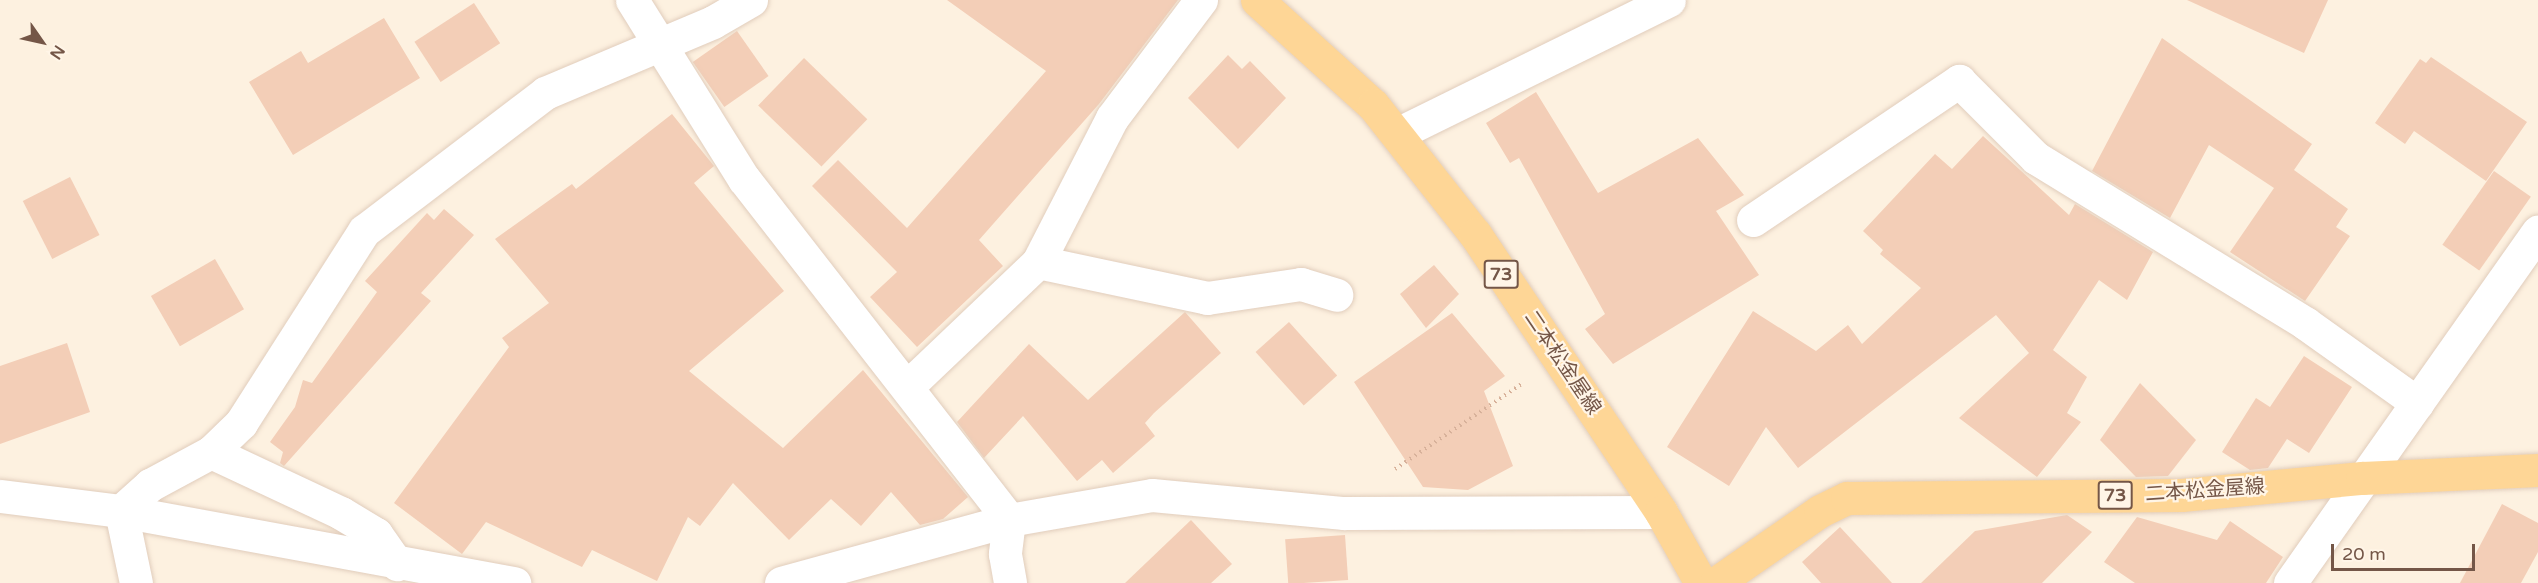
<!DOCTYPE html>
<html>
<head>
<meta charset="utf-8">
<style>
	body { margin:0 }
	#map { position:relative; width:2538px; height:583px; overflow:hidden; background:#fdf1e0; font-family:"Varela Round","Noto Sans JP",sans-serif }
	div>[style] { position:absolute }
	.building>* { inset:0; background:#f3ceb7; transform-origin:0 0 }
	.path>* { height:4px; margin-top:-2px; transform-origin:0; background:repeating-linear-gradient(90deg,#d7b19a 0 1.5px,transparent 0 6px) }
	.roads { filter:drop-shadow(0 0 2px #e1cdbc) drop-shadow(0 0 2px #e1cdbc) }
	.street>* { height:33px; margin:-16.5px; padding:0 16.5px; transform-origin:16.5px; border-radius:16.5px; background:#fff }
	.primary>* { height:33px; margin:-16.5px; padding:0 16.5px; transform-origin:16.5px; border-radius:16.5px; background:#fed696 }
	span { translate:-50% -50%; white-space:nowrap; text-align:center; line-height:1.15; -webkit-text-stroke:4.5px #fff5e7; paint-order:stroke }
	.shield-label span { padding:2px 4px; background:#fff5e7; border:2px solid; border-radius:4px; -webkit-text-stroke-width:0 }
	.shield-label { font-size:18px; color:#745647; font-weight:700 }
	.street-label { font-size:20px; color:#745647 }
	.north { position:absolute; left:12px; top:12px; width:60px; height:60px; -webkit-text-stroke:4px #fff5e7; paint-order:stroke; rotate:124deg; font-size:16px; font-weight:700; line-height:24px; text-align:center; color:#745647 }
	.north::after { content:''; display:block; margin:auto; width:21px; height:27px; background:#745647; clip-path:polygon(50% 0,100% 100%,50% 72%,0 100%) }
	.scale { position:absolute; left:2331px; top:544px; width:144px; height:27px; box-sizing:border-box; border:3px solid #745647; border-top:0; padding-left:8px; font-size:18px; line-height:21px; white-space:nowrap; color:#745647; -webkit-text-stroke:4px #fff5e7; paint-order:stroke }
</style>
</head>
<body>
<div id="map">
	<div class="building">
		<i style="clip-path:polygon(947px 0,1178px 0,1099px 104px,979px 240px,1003px 266px,917px 347px,870px 297px,897px 272px,812px 186px,838px 160px,907px 228px,1046px 71px)"></i>
		<i style="clip-path:polygon(2187px 0,2328px 0,2304px 53px)"></i>
		<i style="left:474px;top:3px;width:48px;height:71px;rotate:57deg"></i>
		<i style="clip-path:polygon(384px 18px,420px 78px,293px 155px,249px 82px,301px 51px,308px 63px)"></i>
		<i style="left:737px;top:31px;width:55px;height:54px;rotate:55deg"></i>
		<i style="clip-path:polygon(2162px 38px,2312px 144px,2294px 170px,2348px 209px,2336px 227px,2350px 236px,2305px 301px,2230px 252px,2274px 188px,2209px 145px,2170px 218px,2092px 171px)"></i>
		<i style="clip-path:polygon(1228px 55px,1242px 69px,1250px 61px,1286px 98px,1238px 149px,1188px 98px)"></i>
		<i style="clip-path:polygon(2431px 57px,2527px 122px,2486px 181px,2414px 131px,2405px 144px,2375px 123px,2420px 59px,2426px 63px)"></i>
		<i style="left:804px;top:58px;width:88px;height:66px;rotate:44deg"></i>
		<i style="clip-path:polygon(1536px 92px,1598px 193px,1698px 138px,1744px 195px,1716px 211px,1759px 275px,1613px 364px,1585px 329px,1605px 314px,1519px 158px,1510px 163px,1486px 123px)"></i>
		<i style="clip-path:polygon(672px 114px,714px 166px,694px 183px,784px 291px,689px 371px,783px 448px,863px 370px,968px 497px,943px 519px,920px 525px,891px 492px,861px 526px,831px 499px,789px 540px,733px 483px,700px 526px,688px 517px,657px 581px,592px 550px,582px 567px,486px 522px,462px 554px,394px 503px,509px 347px,502px 338px,549px 303px,495px 239px,572px 184px,576px 189px)"></i>
		<i style="clip-path:polygon(1983px 136px,2069px 215px,2075px 204px,2153px 252px,2127px 300px,2099px 280px,2053px 350px,2087px 377px,2067px 413px,2081px 422px,2037px 477px,1959px 418px,2029px 353px,1996px 315px,1798px 468px,1766px 427px,1729px 486px,1667px 447px,1753px 311px,1816px 351px,1848px 325px,1862px 344px,1921px 288px,1880px 254px,1883px 250px,1863px 231px,1935px 154px,1952px 169px)"></i>
		<i style="left:2494px;top:171px;width:45px;height:90px;rotate:35deg"></i>
		<i style="left:70px;top:177px;width:65px;height:53px;rotate:63deg"></i>
		<i style="clip-path:polygon(444px 209px,474px 235px,421px 293px,431px 301px,284px 466px,280px 463px,283px 452px,270px 442px,295px 407px,303px 380px,312px 383px,377px 292px,365px 281px,427px 213px,434px 220px)"></i>
		<i style="left:215px;top:259px;width:58px;height:74px;rotate:60deg"></i>
		<i style="clip-path:polygon(1434px 265px,1459px 294px,1426px 328px,1400px 294px)"></i>
		<i style="clip-path:polygon(1185px 312px,1221px 353px,1154px 413px,1145px 423px,1155px 436px,1113px 473px,1102px 460px,1077px 481px,1023px 416px,984px 458px,957px 422px,1029px 344px,1088px 400px)"></i>
		<i style="clip-path:polygon(1452px 313px,1505px 376px,1484px 391px,1513px 466px,1468px 490px,1423px 487px,1354px 382px)"></i>
		<i style="left:1289px;top:322px;width:72px;height:45px;rotate:48deg"></i>
		<i style="clip-path:polygon(67px 343px,90px 412px,0 444px,0 366px)"></i>
		<i style="clip-path:polygon(2304px 356px,2352px 387px,2309px 453px,2287px 439px,2268px 468px,2250px 470px,2222px 452px,2256px 398px,2270px 407px)"></i>
		<i style="clip-path:polygon(2140px 383px,2196px 440px,2168px 476px,2136px 477px,2100px 440px)"></i>
		<i style="clip-path:polygon(2502px 504px,2538px 523px,2538px 552px,2521px 583px,2460px 583px)"></i>
		<i style="clip-path:polygon(2067px 515px,2092px 532px,2042px 583px,1921px 583px,1975px 531px)"></i>
		<i style="clip-path:polygon(2137px 517px,2217px 540px,2230px 521px,2283px 557px,2266px 583px,2135px 583px,2104px 562px)"></i>
		<i style="clip-path:polygon(1191px 520px,1232px 564px,1211px 583px,1125px 583px)"></i>
		<i style="clip-path:polygon(1840px 527px,1892px 583px,1821px 583px,1802px 562px)"></i>
		<i style="left:1345px;top:535px;width:45px;height:60px;rotate:86deg"></i>
	</div>
	<div class="path">
		<i style="left:1395px;top:469px;width:154px;rotate:-33.9deg"></i>
	</div>
	<div class="roads">
		<div class="street">
			<i style="left:632px;top:0;width:211px;rotate:58deg"></i>
			<i style="left:744px;top:179px;width:432px;rotate:52.1deg"></i>
			<i style="left:1009px;top:520px;width:34px;rotate:97deg"></i>
			<i style="left:1005px;top:554px;width:29px;rotate:80deg"></i>
			<i style="left:1397px;top:134px;width:303px;rotate:-26.2deg"></i>
			<i style="left:1753px;top:220px;width:249px;rotate:-34deg"></i>
			<i style="left:1959px;top:81px;width:109px;rotate:45deg"></i>
			<i style="left:2036px;top:158px;width:316px;rotate:31.5deg"></i>
			<i style="left:2305px;top:323px;width:138px;rotate:35.5deg"></i>
			<i style="left:1038px;top:262px;width:173px;rotate:12deg"></i>
			<i style="left:1207px;top:298px;width:95px;rotate:-8.5deg"></i>
			<i style="left:1301px;top:284px;width:37px;rotate:17deg"></i>
			<i style="left:909px;top:385px;width:178px;rotate:-43.6deg"></i>
			<i style="left:1038px;top:262px;width:162px;rotate:-62.8deg"></i>
			<i style="left:1112px;top:118px;width:148px;rotate:-53deg"></i>
			<i style="left:211px;top:452px;width:144px;rotate:25.1deg"></i>
			<i style="left:341px;top:513px;width:41px;rotate:31deg"></i>
			<i style="left:376px;top:534px;width:37px;rotate:55deg"></i>
			<i style="left:0;top:496px;width:122px;rotate:7.1deg"></i>
			<i style="left:121px;top:511px;width:400px;rotate:10.4deg"></i>
			<i style="left:136px;top:583px;width:74px;rotate:-101.8deg"></i>
			<i style="left:121px;top:511px;width:39px;rotate:-42deg"></i>
			<i style="left:150px;top:485px;width:69px;rotate:-28.4deg"></i>
			<i style="left:211px;top:452px;width:42px;rotate:-44deg"></i>
			<i style="left:241px;top:423px;width:228px;rotate:-57.4deg"></i>
			<i style="left:364px;top:231px;width:228px;rotate:-37.3deg"></i>
			<i style="left:545px;top:93px;width:182px;rotate:-22.9deg"></i>
			<i style="left:713px;top:22px;width:44px;rotate:-30.1deg"></i>
			<i style="left:781px;top:583px;width:237px;rotate:-15.4deg"></i>
			<i style="left:1009px;top:520px;width:145px;rotate:-9.9deg"></i>
			<i style="left:1152px;top:495px;width:193px;rotate:5.4deg"></i>
			<i style="left:1344px;top:513px;width:317px;rotate:-0.2deg"></i>
			<i style="left:2290px;top:583px;width:430px;rotate:-54.8deg"></i>
		</div>
		<div class="primary">
			<i style="left:1257px;top:0;width:156px;rotate:42.2deg"></i>
			<i style="left:1373px;top:105px;width:164px;rotate:51.7deg"></i>
			<i style="left:1475px;top:234px;width:334px;rotate:56.2deg"></i>
			<i style="left:1661px;top:512px;width:81px;rotate:60.6deg"></i>
			<i style="left:1716px;top:583px;width:126px;rotate:-34.7deg"></i>
			<i style="left:1820px;top:511px;width:30px;rotate:-26deg"></i>
			<i style="left:1847px;top:498px;width:334px;rotate:-0.5deg"></i>
			<i style="left:2181px;top:495px;width:182px;rotate:-5.4deg"></i>
			<i style="left:2362px;top:478px;width:176px;rotate:-2.6deg"></i>
		</div>
	</div>
	<div class="shield-label">
		<span style="left:1501px;top:274px">73</span>
		<span style="left:2115px;top:495px">73</span>
	</div>
	<div class="street-label">
		<span style="left:1562px;top:363px;rotate:56deg">二本松金屋線</span>
		<span style="left:2205px;top:491px;rotate:-4deg">二本松金屋線</span>
	</div>
	<div class="north">N</div>
	<div class="scale">20 m</div>
</div>
</body>
</html>
